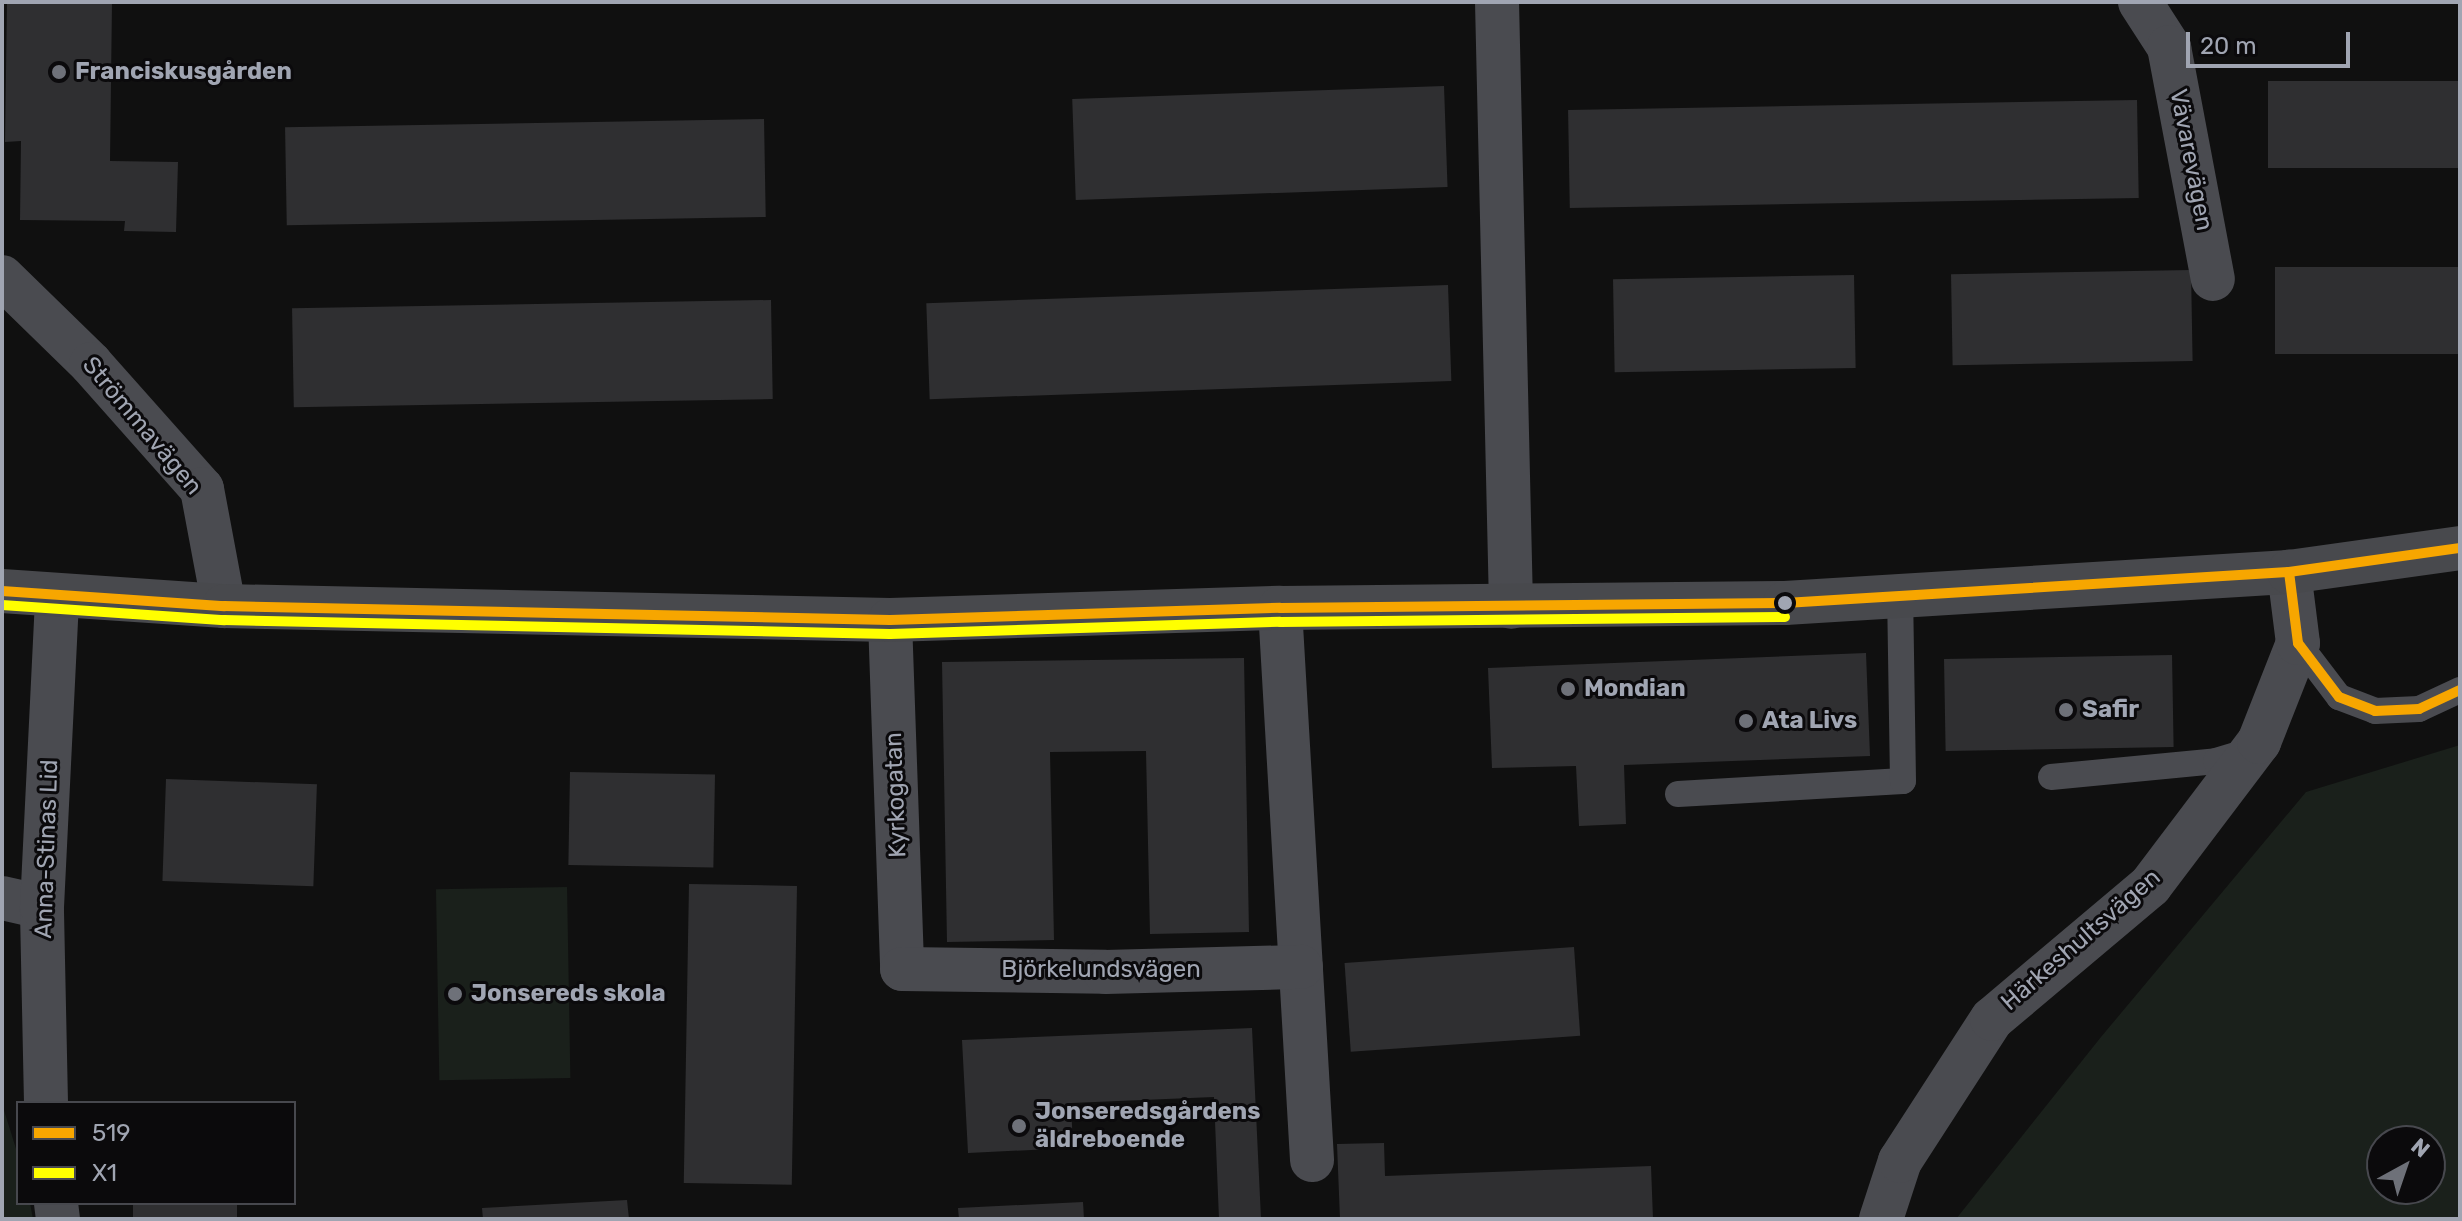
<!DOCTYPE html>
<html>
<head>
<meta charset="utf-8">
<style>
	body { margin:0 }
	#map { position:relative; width:2462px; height:1221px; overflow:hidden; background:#101010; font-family:Rubik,sans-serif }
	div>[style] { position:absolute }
	.green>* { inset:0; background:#1a201b; transform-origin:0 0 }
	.building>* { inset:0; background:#2f2f31; transform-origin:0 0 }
	.lane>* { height:26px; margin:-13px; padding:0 13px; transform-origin:13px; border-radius:13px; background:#4a4b50 }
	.street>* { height:44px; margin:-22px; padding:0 22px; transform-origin:22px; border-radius:22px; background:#4a4b50 }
	.secondary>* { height:44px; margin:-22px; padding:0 22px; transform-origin:22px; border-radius:22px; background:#48494d }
	.bus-1>* { height:10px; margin:-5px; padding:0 5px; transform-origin:5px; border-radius:5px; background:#f7a600 }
	.bus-2>* { height:10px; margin:-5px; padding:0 5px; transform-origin:5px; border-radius:5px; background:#ff0 }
	.dots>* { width:22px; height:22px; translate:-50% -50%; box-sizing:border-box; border:4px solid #0b0a0c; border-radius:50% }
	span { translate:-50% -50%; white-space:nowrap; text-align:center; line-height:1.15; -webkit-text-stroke:6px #0b0a0c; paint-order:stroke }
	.poi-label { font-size:24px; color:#a0a5b2; font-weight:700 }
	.left { translate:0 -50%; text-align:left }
	.street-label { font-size:24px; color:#a0a5b2 }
	.frame { position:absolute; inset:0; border:4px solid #a0a5b2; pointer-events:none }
	.legend { position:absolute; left:16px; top:1101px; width:280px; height:104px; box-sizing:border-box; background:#0b0a0c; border:2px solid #47484e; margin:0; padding:10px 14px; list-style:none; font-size:24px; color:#a0a5b2 }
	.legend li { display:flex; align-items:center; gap:16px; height:40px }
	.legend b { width:40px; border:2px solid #47484e }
	.north { position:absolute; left:2366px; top:1125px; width:80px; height:80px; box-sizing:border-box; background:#0b0a0c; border:2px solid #47484e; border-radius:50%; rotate:40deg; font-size:22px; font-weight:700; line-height:32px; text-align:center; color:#a0a5b2 }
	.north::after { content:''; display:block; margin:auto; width:28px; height:36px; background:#6e7179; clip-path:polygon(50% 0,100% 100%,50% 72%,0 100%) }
	.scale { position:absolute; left:2186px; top:32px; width:164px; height:36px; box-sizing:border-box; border:4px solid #a0a5b2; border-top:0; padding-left:10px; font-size:24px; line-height:28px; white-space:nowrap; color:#a0a5b2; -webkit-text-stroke:6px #0b0a0c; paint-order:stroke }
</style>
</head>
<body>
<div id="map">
	<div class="green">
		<i style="clip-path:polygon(evenodd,2460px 745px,2460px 1219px,1956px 1219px,2101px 1037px,2306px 792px,2460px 745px,2382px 1141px,2430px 1141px,2430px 1189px,2382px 1189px,2382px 1141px)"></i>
		<i style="left:567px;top:887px;width:191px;height:131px;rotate:89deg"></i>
		<i style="clip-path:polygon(2px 1104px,18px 1155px,18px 1203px,30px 1203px,33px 1219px,2px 1219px)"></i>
	</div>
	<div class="building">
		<i style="clip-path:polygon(7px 2px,112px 2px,110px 161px,178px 162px,176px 232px,124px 231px,125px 221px,20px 220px,21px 141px,5px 142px)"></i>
		<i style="left:2460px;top:81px;width:87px;height:192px;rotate:90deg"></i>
		<i style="left:1444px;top:86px;width:101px;height:372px;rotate:88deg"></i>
		<i style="left:2137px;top:100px;width:98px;height:569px;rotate:89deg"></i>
		<i style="left:764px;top:119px;width:98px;height:479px;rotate:89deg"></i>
		<i style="left:2460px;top:267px;width:87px;height:185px;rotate:90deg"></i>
		<i style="left:2191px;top:270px;width:91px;height:240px;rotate:89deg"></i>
		<i style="left:1854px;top:275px;width:93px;height:241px;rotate:89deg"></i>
		<i style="left:1448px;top:285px;width:96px;height:522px;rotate:88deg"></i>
		<i style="left:771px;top:300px;width:99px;height:479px;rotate:89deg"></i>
		<i style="clip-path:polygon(1866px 653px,1870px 756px,1624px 765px,1626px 824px,1579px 826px,1576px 766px,1492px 768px,1488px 668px)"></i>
		<i style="left:2172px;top:655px;width:92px;height:228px;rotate:89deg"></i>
		<i style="clip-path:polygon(1244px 658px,1249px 932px,1150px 934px,1146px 751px,1050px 752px,1054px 940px,947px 942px,942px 662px)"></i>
		<i style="left:570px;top:772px;width:145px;height:93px;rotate:1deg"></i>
		<i style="left:166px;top:779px;width:151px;height:102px;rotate:2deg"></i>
		<i style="left:689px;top:884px;width:108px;height:299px;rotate:1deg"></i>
		<i style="left:1574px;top:947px;width:89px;height:230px;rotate:86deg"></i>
		<i style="clip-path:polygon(1252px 1028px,1261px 1219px,1219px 1219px,1214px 1097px,1071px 1103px,1073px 1148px,968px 1153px,962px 1040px)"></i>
		<i style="clip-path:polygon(1384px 1143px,1385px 1176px,1651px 1166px,1653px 1219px,1340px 1219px,1337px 1144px)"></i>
		<i style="clip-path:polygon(627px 1200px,629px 1219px,483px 1219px,482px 1208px)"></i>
		<i style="clip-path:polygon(1083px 1202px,1084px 1219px,959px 1219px,958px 1208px)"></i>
		<i style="left:133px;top:1203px;width:104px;height:16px"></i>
	</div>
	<div class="lane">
		<i style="left:2298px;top:643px;width:68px;rotate:52.8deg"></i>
		<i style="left:2339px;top:697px;width:39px;rotate:21deg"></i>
		<i style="left:2375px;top:711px;width:44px;rotate:-2.6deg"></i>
		<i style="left:2419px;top:709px;width:45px;rotate:-24.9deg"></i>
		<i style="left:2051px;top:777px;width:166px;rotate:-5.5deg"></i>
		<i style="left:2216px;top:761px;width:34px;rotate:-17deg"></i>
		<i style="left:1678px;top:794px;width:225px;rotate:-3.3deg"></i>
		<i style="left:1903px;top:781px;width:185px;rotate:-90.9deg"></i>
	</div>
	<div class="street">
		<i style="left:1497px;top:2px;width:605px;rotate:88.67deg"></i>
		<i style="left:2140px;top:2px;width:54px;rotate:57.2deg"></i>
		<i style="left:2169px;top:47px;width:236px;rotate:79.3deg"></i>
		<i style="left:2px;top:277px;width:124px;rotate:44.3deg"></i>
		<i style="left:91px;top:364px;width:167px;rotate:48.4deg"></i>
		<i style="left:202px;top:489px;width:119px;rotate:79.4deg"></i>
		<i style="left:1280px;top:608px;width:553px;rotate:86.68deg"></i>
		<i style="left:890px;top:620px;width:349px;rotate:88deg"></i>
		<i style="left:902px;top:969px;width:203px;rotate:0.8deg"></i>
		<i style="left:1105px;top:972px;width:196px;rotate:-1.5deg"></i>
		<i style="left:2px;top:898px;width:41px;rotate:12.7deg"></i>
		<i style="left:46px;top:1103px;width:196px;rotate:-91.2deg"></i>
		<i style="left:42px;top:907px;width:312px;rotate:-87.2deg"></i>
		<i style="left:56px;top:1203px;width:16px;rotate:83deg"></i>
		<i style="left:1881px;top:1219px;width:61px;rotate:-71.9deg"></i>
		<i style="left:1900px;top:1161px;width:169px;rotate:-57.1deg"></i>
		<i style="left:1992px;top:1019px;width:207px;rotate:-40.1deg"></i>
		<i style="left:2150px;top:886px;width:181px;rotate:-52.9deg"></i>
		<i style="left:2259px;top:742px;width:106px;rotate:-68.5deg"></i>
		<i style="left:2298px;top:643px;width:72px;rotate:-97.2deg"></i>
	</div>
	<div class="secondary">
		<i style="left:2px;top:591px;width:223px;rotate:3.9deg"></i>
		<i style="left:224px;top:606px;width:666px;rotate:1.2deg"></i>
		<i style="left:890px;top:620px;width:390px;rotate:-1.8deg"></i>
		<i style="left:1280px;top:608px;width:505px;rotate:-0.57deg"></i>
		<i style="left:1785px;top:603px;width:505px;rotate:-3.52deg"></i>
		<i style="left:2289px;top:572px;width:173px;rotate:-8deg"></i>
	</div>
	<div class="bus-1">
		<i style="left:2289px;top:572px;width:72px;rotate:82.8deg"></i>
		<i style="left:2298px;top:643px;width:68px;rotate:52.8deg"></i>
		<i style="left:2339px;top:697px;width:39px;rotate:21deg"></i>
		<i style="left:2375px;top:711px;width:44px;rotate:-2.6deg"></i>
		<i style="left:2419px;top:709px;width:45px;rotate:-24.9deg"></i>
		<i style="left:2px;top:591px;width:223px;rotate:3.9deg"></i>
		<i style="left:224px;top:606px;width:666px;rotate:1.2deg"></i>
		<i style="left:890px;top:620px;width:390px;rotate:-1.8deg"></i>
		<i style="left:1280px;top:608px;width:505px;rotate:-0.57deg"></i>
		<i style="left:1785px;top:603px;width:505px;rotate:-3.52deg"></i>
		<i style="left:2289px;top:572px;width:173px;rotate:-8deg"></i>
	</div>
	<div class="bus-2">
		<i style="left:2px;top:605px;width:223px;rotate:3.9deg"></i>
		<i style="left:224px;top:620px;width:666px;rotate:1.2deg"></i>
		<i style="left:890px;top:634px;width:390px;rotate:-1.8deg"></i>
		<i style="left:1280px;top:622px;width:505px;rotate:-0.57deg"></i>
	</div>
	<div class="dots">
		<i style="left:59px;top:72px;background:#6e7179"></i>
		<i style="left:1785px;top:603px;background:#a0a5b2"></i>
		<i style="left:1568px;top:689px;background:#6e7179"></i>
		<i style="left:2066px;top:710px;background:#6e7179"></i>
		<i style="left:1746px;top:721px;background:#6e7179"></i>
		<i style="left:455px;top:994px;background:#6e7179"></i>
		<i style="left:1019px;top:1126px;background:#6e7179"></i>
	</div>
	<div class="poi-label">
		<span class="left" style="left:75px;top:72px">Franciskusgården</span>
		<span class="left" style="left:1584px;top:689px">Mondian</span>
		<span class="left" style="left:2082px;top:710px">Safir</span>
		<span class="left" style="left:1762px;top:721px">Ata Livs</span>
		<span class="left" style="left:471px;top:994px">Jonsereds skola</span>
		<span class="left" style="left:1035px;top:1126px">Jonseredsgårdens<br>äldreboende</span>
	</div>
	<div class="street-label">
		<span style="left:2191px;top:160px;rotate:79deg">Vävarevägen</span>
		<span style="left:142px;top:426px;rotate:50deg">Strömmavägen</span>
		<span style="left:896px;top:795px;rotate:-92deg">Kyrkogatan</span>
		<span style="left:47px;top:849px;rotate:-88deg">Anna-Stinas Lid</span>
		<span style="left:2081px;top:940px;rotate:-41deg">Härkeshultsvägen</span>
		<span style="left:1101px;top:970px">Björkelundsvägen</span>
	</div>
	<div class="frame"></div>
	<ul class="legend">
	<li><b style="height:10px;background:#f7a600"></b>519</li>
	<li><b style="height:10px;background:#ff0"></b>X1</li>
	</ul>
	<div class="north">N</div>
	<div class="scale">20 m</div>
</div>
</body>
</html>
